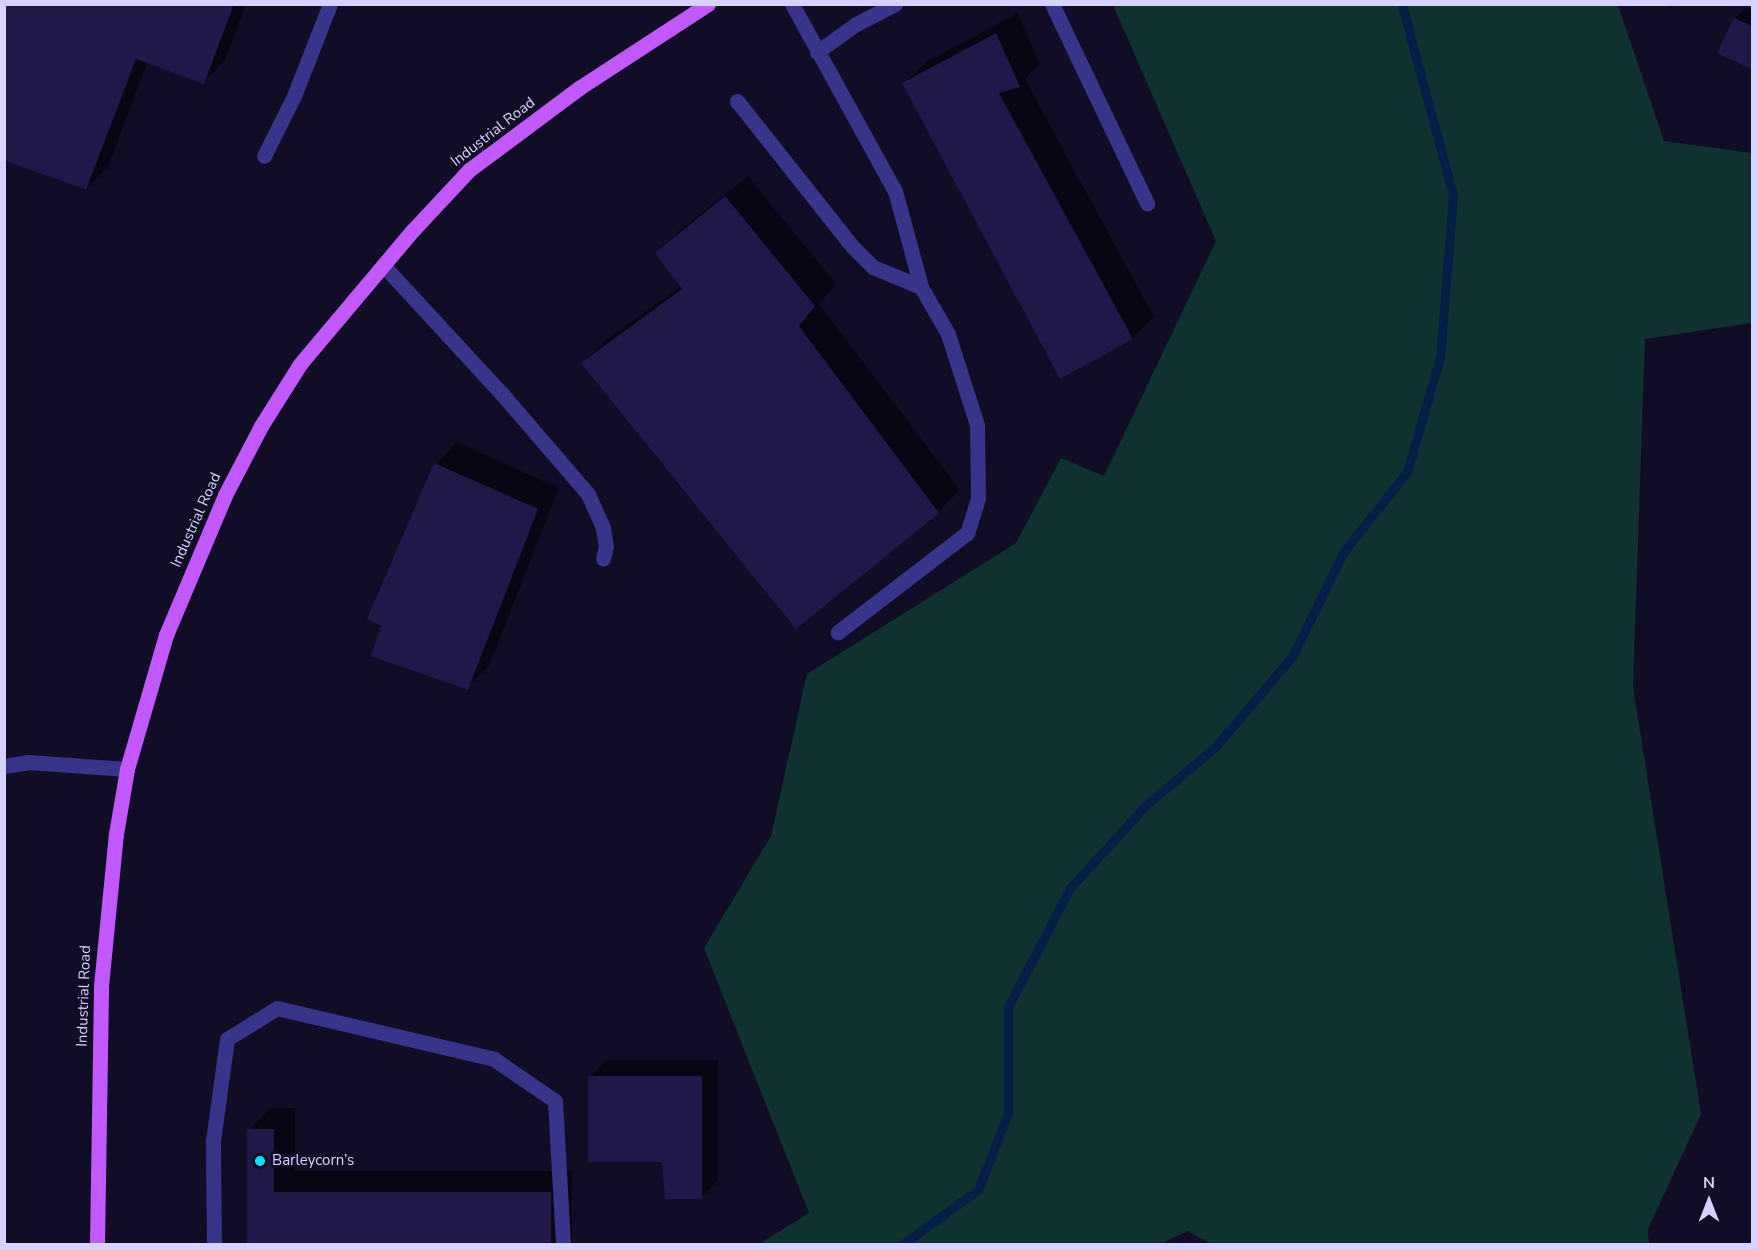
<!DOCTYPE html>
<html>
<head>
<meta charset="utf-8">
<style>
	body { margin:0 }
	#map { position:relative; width:1757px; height:1249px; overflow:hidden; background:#110d26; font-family:"Nunito Sans",sans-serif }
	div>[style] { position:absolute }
	.green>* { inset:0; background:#0f3130 }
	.shadow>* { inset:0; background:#0007 }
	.stream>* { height:9px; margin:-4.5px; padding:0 4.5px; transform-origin:4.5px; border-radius:4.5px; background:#061d46 }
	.building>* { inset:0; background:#221749 }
	.minor>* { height:15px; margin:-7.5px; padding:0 7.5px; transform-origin:7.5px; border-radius:7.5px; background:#383489 }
	.major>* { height:15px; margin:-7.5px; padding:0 7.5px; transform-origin:7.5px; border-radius:7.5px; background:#c159ff }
	.dots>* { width:16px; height:16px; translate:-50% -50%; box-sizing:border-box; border:3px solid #110d26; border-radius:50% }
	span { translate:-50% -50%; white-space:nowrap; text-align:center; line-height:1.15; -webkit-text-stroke:5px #110d26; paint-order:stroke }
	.street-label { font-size:15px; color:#d7d2ff }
	.poi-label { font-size:15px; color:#d7d2ff }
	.left { translate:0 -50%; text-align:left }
	.frame { position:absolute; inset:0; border:6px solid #d7d2ff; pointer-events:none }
	.north { position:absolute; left:1679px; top:1171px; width:60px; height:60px; -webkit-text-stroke:4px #110d26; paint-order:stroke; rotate:0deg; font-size:16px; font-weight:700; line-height:24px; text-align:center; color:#d7d2ff }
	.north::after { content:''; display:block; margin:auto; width:21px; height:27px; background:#d7d2ff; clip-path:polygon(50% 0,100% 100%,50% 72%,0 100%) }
</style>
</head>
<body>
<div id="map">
	<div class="green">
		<i style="clip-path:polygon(1113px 5px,1618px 5px,1664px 141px,1752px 153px,1751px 323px,1645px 339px,1633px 687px,1701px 1114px,1648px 1229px,1649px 1244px,1211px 1244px,1188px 1231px,1160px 1244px,759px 1244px,809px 1213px,704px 948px,771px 836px,807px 674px,1016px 543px,1061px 458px,1104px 476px,1216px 241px)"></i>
	</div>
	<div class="shadow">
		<i style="clip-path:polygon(4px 4px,246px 4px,225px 61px,204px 82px,148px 61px,108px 167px,86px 189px)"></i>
		<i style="clip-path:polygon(1668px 4px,1682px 4px,1670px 8px)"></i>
		<i style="clip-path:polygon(1746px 8px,1752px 11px,1752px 67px,1719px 52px,1735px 18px)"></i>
		<i style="clip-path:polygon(1018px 13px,1040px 64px,1025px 79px,1154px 317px,1133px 338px,1060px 377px,904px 83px,926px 62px)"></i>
		<i style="clip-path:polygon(748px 176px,836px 284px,819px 304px,960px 490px,938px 512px,796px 627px,583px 363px,605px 341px,681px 286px,657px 253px,678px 232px)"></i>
		<i style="clip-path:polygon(457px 442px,559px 488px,489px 666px,467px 688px,383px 625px,369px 618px,436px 464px)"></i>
		<i style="clip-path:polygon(606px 1060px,718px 1060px,718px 1181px,701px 1198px,663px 1161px,590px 1076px)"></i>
		<i style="clip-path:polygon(270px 1108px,295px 1108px,295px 1171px,572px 1171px,572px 1244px,248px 1244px,248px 1130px)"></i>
	</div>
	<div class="stream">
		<i style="left:903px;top:1244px;width:92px;rotate:-35.8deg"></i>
		<i style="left:978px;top:1190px;width:83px;rotate:-68.7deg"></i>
		<i style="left:1008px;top:1113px;width:106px;rotate:-90deg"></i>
		<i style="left:1008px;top:1007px;width:134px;rotate:-62.5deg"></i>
		<i style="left:1070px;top:888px;width:113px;rotate:-47.5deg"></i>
		<i style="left:1146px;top:805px;width:90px;rotate:-40deg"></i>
		<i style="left:1215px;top:747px;width:118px;rotate:-49.5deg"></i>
		<i style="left:1292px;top:657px;width:118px;rotate:-63.9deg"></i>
		<i style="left:1344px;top:551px;width:101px;rotate:-51.4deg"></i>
		<i style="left:1407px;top:472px;width:120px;rotate:-74deg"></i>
		<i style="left:1440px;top:357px;width:163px;rotate:-85.4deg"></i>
		<i style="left:1453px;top:195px;width:198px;rotate:-105deg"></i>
	</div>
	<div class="building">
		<i style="clip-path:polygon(4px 4px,234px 4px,204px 84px,136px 59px,86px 190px,4px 160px)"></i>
		<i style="clip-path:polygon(1734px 18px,1752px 26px,1752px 69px,1717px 53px)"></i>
		<i style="clip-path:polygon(996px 33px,1020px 87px,999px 93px,1133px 339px,1060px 379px,902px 83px)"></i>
		<i style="clip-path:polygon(725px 196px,815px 306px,799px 326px,939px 513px,796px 629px,581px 363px,682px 289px,655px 253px)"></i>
		<i style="clip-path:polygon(434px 463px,538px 509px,468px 690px,371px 656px,381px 626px,367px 619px)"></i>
		<i style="clip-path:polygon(588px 1076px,702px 1076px,702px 1199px,665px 1199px,662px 1162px,588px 1162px)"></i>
		<i style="clip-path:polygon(247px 1129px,274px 1129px,274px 1192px,551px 1192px,551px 1244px,247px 1244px)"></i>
	</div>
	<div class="minor">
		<i style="left:792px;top:4px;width:213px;rotate:61.2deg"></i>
		<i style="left:895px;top:191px;width:99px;rotate:74.8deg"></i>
		<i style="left:921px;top:287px;width:54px;rotate:60.1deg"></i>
		<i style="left:948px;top:334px;width:96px;rotate:72.3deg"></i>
		<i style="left:977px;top:425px;width:73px;rotate:89.2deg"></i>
		<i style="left:978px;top:498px;width:37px;rotate:107deg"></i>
		<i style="left:967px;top:533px;width:163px;rotate:142.5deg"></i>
		<i style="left:1052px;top:4px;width:221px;rotate:64.5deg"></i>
		<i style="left:817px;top:52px;width:48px;rotate:-35.7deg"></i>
		<i style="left:856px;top:24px;width:44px;rotate:-27.1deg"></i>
		<i style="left:737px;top:101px;width:185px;rotate:51.6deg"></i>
		<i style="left:852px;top:246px;width:30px;rotate:45deg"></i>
		<i style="left:873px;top:267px;width:52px;rotate:22.6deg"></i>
		<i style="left:264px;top:156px;width:67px;rotate:-63.4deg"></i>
		<i style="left:294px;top:96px;width:99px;rotate:-68.6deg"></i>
		<i style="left:383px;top:265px;width:176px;rotate:47.3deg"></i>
		<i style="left:502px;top:394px;width:132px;rotate:49.3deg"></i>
		<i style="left:588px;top:494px;width:37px;rotate:66deg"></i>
		<i style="left:603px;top:528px;width:18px;rotate:81deg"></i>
		<i style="left:606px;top:546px;width:13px;rotate:103deg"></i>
		<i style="left:4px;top:766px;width:24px;rotate:-9deg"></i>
		<i style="left:28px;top:762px;width:99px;rotate:4deg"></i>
		<i style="left:214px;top:1244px;width:103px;rotate:-90.6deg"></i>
		<i style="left:213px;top:1141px;width:103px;rotate:-82.2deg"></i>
		<i style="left:227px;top:1039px;width:59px;rotate:-31.8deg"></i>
		<i style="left:277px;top:1008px;width:223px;rotate:13.2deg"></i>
		<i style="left:494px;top:1059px;width:74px;rotate:34.5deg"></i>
		<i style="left:555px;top:1101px;width:143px;rotate:86.8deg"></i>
	</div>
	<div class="major">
		<i style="left:97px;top:1244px;width:258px;rotate:-89.1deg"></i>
		<i style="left:101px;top:986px;width:153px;rotate:-84.4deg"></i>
		<i style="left:116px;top:834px;width:66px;rotate:-80.4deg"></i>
		<i style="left:127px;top:769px;width:140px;rotate:-73.8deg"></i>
		<i style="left:166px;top:635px;width:152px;rotate:-67.1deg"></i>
		<i style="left:225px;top:495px;width:78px;rotate:-62.4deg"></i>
		<i style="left:261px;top:426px;width:73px;rotate:-57.8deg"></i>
		<i style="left:300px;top:364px;width:175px;rotate:-49.9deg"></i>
		<i style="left:413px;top:230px;width:82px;rotate:-47deg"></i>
		<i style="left:469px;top:170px;width:137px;rotate:-36.7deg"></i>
		<i style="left:579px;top:88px;width:154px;rotate:-33.1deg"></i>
	</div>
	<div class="dots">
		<i style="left:260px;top:1161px;background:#00e3fd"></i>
	</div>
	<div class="street-label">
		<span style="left:493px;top:132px;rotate:-38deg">Industrial Road</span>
		<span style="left:196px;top:520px;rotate:-66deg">Industrial Road</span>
		<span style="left:84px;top:996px;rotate:-88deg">Industrial Road</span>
	</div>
	<div class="poi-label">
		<span class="left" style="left:272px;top:1161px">Barleycorn’s</span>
	</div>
	<div class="frame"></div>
	<div class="north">N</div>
</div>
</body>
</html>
